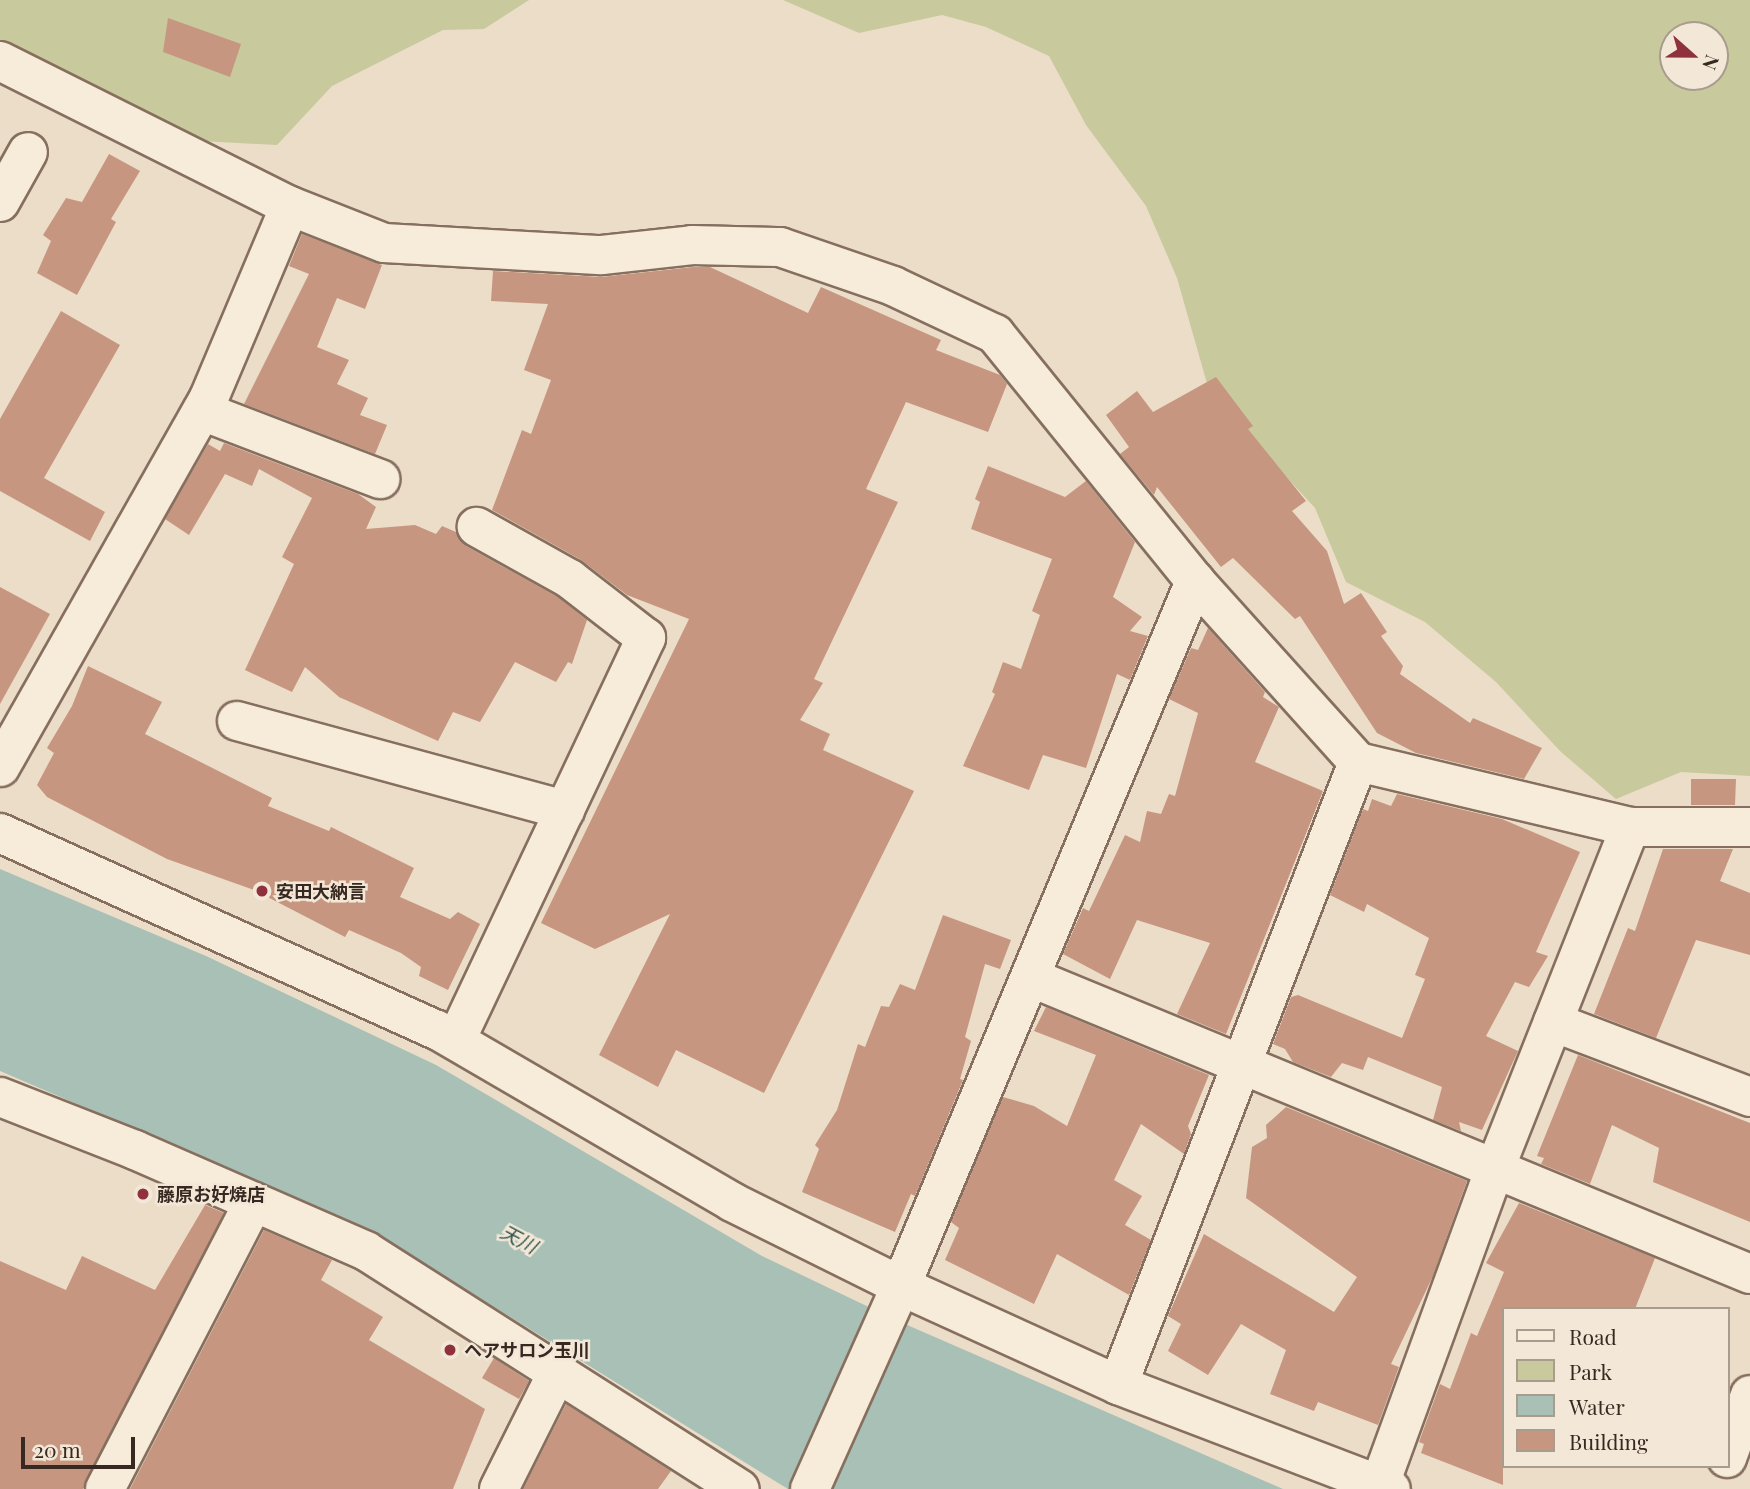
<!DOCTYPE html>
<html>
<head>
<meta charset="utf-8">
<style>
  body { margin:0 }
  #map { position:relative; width:1750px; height:1489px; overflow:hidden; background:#ebddc8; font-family:"Playfair Display","Noto Sans JP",serif }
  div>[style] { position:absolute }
  .green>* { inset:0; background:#c8c99c }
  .water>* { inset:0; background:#a8c0b6 }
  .building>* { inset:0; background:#c79680 }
  .roads { filter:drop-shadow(2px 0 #866f5e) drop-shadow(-2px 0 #866f5e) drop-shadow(0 2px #866f5e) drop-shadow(0 -2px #866f5e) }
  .minor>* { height:38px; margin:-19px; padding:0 19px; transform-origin:19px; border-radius:19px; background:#f7ebda }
  .dots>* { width:19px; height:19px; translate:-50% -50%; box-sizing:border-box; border:4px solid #f3e8d7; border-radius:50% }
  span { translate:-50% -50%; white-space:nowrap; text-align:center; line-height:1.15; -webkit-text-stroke:5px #f3e8d7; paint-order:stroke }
  .poi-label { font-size:18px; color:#372921; font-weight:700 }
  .left { translate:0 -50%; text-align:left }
  .water-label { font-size:19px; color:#315650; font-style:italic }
  .legend { position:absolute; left:1502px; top:1307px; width:228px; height:161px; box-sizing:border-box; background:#f3e8d7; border:2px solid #a89c8e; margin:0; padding:9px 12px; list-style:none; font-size:21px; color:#372921 }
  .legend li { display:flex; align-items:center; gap:14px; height:35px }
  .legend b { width:35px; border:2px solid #a89c8e }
  .north { position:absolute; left:1659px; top:21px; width:70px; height:70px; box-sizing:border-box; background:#f3e8d7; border:2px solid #a89c8e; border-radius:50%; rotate:111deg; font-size:19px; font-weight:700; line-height:28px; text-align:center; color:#372921 }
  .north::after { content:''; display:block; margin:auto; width:24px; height:32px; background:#90323d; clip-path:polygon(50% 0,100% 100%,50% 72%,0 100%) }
  .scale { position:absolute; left:21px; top:1437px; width:114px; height:32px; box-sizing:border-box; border:4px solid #372921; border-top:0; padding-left:9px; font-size:21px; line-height:24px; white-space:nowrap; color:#372921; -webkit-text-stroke:5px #f3e8d7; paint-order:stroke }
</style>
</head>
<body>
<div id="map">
  <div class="green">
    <i style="clip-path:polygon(0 0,529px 0,484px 29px,443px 30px,332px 86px,277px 145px,201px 141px,0 42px)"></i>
    <i style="clip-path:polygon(evenodd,783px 0,1750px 0,1750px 776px,1681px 772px,1616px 799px,1560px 751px,1496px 682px,1425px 622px,1346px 582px,1315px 508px,1210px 394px,1177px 278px,1146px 206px,1086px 125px,1049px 56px,986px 27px,942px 15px,859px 33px,783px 0,1673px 35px,1715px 35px,1715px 77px,1673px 77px,1673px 35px)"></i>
  </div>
  <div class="water">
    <i style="clip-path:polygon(0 869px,206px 956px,436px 1065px,762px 1256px,898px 1321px,1283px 1489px,788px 1489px,370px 1230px,0 1071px)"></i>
  </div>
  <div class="building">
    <i style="clip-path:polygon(168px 18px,241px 44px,230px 77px,163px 52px)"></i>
    <i style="clip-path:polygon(109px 154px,140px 171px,111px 219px,116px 222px,77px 295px,37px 273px,51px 241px,43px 235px,66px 198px,82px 202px)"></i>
    <i style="clip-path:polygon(302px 234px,382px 265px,365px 309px,337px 298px,317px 347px,349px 360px,337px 384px,368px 398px,360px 415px,387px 425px,375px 454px,244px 404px,309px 274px,289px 266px)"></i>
    <i style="clip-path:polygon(693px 267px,710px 267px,808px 313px,821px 287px,941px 340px,936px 350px,1000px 375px,1007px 384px,988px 432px,906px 402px,866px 489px,898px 502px,814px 679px,823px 683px,800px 720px,830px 734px,823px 750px,914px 791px,764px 1093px,676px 1050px,658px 1087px,599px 1055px,670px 914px,595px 949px,541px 923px,689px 619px,627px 595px,581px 560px,492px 510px,522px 430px,531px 434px,551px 380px,524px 370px,548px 304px,491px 301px,493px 271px,601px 277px)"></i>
    <i style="clip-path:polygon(61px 311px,120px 345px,44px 478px,105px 512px,90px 541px,0 491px,0 419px)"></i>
    <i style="clip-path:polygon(1216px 377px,1253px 426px,1248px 429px,1306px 501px,1292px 511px,1327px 551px,1344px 604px,1361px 593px,1387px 632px,1381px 636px,1403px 666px,1400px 674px,1470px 723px,1473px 718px,1542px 748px,1524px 779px,1416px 753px,1377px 733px,1300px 616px,1295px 619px,1233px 558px,1221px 567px,1157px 487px,1154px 495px,1120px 454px,1129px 447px,1106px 415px,1137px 391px,1153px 412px)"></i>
    <i style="clip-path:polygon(224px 443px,358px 494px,376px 507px,366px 529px,415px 525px,436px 534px,442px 526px,456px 532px,466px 546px,558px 597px,587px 620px,572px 664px,568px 662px,556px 682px,515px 662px,480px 722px,453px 712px,438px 741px,339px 697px,305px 667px,292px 692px,245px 670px,294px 564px,282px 557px,312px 498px,259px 469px,252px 486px,225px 474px,189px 535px,165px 519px,208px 444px,220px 451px)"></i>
    <i style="clip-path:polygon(988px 466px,1065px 497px,1086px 481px,1135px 542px,1113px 597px,1142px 617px,1130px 631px,1148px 636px,1130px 680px,1117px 674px,1086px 768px,1043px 755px,1029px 790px,963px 766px,995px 694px,992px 692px,1003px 662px,1021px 669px,1040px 615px,1032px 611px,1052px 559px,971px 529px,980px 502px,975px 499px)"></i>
    <i style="clip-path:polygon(0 587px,50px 614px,0 704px)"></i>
    <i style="clip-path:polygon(1208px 628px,1265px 692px,1263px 697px,1279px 707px,1255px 762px,1323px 791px,1226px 1034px,1177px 1014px,1210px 943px,1137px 920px,1110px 979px,1063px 954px,1083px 908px,1089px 911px,1125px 835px,1140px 842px,1147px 811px,1161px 814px,1169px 794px,1175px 796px,1198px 713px,1169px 699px,1191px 648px,1198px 650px)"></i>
    <i style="clip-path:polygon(88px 666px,162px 702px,145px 734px,272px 798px,268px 806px,329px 831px,331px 827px,414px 868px,400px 897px,450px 919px,458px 912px,480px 924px,448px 990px,419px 976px,421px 967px,401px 953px,349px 930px,345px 937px,254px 890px,167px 859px,47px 797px,37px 785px,54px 753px,47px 748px,72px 706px)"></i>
    <i style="clip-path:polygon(1691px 779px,1736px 779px,1735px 805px,1691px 805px)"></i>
    <i style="clip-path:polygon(1397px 794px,1502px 819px,1580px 852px,1536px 952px,1548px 956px,1529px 987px,1515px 982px,1486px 1036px,1518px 1051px,1482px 1130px,1459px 1122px,1461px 1131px,1433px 1120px,1442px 1087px,1368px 1057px,1363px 1070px,1342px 1063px,1331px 1077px,1293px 1062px,1285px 1049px,1273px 1044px,1291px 997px,1298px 995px,1402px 1038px,1425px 979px,1415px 975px,1429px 938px,1367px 904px,1364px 912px,1330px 895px,1363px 809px,1368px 811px,1372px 799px,1391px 806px)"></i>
    <i style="clip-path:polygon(1663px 849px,1733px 849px,1720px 881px,1750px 893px,1750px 955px,1696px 940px,1656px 1038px,1594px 1014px,1628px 928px,1635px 931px)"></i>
    <i style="clip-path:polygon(943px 915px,1011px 940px,1000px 969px,985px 964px,965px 1037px,971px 1041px,960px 1079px,963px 1080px,915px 1196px,911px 1194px,895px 1232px,802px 1192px,819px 1149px,815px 1145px,837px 1110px,858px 1044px,865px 1047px,881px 1006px,889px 1007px,900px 984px,915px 990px)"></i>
    <i style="clip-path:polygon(1046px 1007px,1209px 1075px,1188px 1126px,1191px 1134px,1184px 1154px,1141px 1124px,1114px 1180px,1142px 1196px,1125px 1225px,1151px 1240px,1129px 1295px,1057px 1254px,1034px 1304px,945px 1260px,959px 1228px,951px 1222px,1003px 1097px,1034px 1106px,1067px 1126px,1096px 1055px,1034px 1031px)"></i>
    <i style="clip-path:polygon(1578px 1055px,1750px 1123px,1750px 1222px,1653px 1182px,1659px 1148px,1612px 1125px,1590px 1184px,1541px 1164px,1544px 1158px,1537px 1156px)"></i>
    <i style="clip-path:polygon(1286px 1107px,1467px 1181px,1433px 1276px,1391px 1364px,1399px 1367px,1378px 1425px,1318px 1402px,1314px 1411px,1270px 1394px,1286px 1350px,1241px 1324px,1208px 1375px,1168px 1351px,1181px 1324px,1168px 1316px,1204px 1234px,1334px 1312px,1357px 1277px,1246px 1198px,1252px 1147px,1267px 1138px,1266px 1125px)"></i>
    <i style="clip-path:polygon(1519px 1203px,1655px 1258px,1635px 1309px,1503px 1309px,1503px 1485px,1421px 1453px,1424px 1444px,1419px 1442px,1440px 1384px,1450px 1389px,1471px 1333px,1477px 1336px,1504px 1272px,1486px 1263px)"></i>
    <i style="clip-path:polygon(205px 1205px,224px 1213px,83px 1489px,0 1489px,0 1261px,66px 1290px,82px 1256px,155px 1290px)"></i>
    <i style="clip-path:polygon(264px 1230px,332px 1260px,321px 1280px,383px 1317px,369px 1340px,485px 1409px,453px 1489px,130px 1489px)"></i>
    <i style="clip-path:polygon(494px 1358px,529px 1381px,519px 1399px,482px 1378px)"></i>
    <i style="clip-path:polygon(566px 1404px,671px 1471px,658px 1489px,523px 1489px)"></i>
  </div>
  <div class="roads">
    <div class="minor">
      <i style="left:0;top:61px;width:324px;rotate:26.6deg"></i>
      <i style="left:290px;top:206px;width:208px;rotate:112.9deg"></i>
      <i style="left:209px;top:398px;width:424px;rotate:119.5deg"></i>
      <i style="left:0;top:202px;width:57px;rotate:-60.8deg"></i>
      <i style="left:290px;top:206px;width:101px;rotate:21.5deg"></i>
      <i style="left:384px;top:243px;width:218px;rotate:3.2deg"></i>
      <i style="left:602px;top:255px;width:91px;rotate:-6.3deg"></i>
      <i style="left:692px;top:245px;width:88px;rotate:1.3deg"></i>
      <i style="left:780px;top:247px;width:120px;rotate:19deg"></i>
      <i style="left:893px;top:286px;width:113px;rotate:25.2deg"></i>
      <i style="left:995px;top:334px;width:318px;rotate:51deg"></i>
      <i style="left:1195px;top:581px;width:244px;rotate:48deg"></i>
      <i style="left:1358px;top:762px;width:280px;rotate:13.4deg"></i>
      <i style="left:1630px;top:827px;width:120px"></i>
      <i style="left:202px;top:411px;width:191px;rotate:20.9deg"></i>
      <i style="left:237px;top:721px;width:340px;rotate:15.2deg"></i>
      <i style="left:0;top:833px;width:479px;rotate:24.3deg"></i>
      <i style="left:437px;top:1030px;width:341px;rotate:30.2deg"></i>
      <i style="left:732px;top:1202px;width:189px;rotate:26.4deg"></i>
      <i style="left:901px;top:1286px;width:239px;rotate:24.5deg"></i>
      <i style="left:1118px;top:1385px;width:292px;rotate:20.9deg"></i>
      <i style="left:1032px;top:978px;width:777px;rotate:22.4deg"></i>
      <i style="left:1553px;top:1022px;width:211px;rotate:20.8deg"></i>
      <i style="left:456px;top:1040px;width:445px;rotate:-64.7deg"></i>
      <i style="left:646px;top:638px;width:96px;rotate:-142.2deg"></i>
      <i style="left:570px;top:579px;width:107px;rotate:-150.8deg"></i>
      <i style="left:0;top:1097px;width:145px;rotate:21.4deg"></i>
      <i style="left:135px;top:1150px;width:252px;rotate:23.6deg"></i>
      <i style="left:366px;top:1251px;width:443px;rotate:32.5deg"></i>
      <i style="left:1118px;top:1385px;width:668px;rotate:-68.93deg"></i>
      <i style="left:1727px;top:1458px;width:67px;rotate:-69.9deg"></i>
      <i style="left:1380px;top:1484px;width:333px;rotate:-70deg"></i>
      <i style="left:1494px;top:1171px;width:370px;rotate:-68.4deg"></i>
      <i style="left:105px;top:1489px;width:323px;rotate:-62.6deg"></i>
      <i style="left:499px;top:1489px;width:130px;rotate:-63.4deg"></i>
      <i style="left:810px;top:1489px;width:222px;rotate:-65.9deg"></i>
      <i style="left:901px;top:1286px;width:764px;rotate:-67.36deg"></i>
    </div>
  </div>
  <div class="dots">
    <i style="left:262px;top:891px;background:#90323d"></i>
    <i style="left:143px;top:1194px;background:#90323d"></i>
    <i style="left:450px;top:1350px;background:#90323d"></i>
  </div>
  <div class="poi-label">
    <span class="left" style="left:276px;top:891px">安田大納言</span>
    <span class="left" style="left:157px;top:1194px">藤原お好焼店</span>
    <span class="left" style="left:464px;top:1350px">ヘアサロン玉川</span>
  </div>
  <div class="water-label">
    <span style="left:519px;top:1239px;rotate:28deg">天川</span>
  </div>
  <ul class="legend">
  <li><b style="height:9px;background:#f7ebda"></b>Road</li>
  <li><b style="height:19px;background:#c8c99c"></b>Park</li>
  <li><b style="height:19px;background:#a8c0b6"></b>Water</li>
  <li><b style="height:19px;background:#c79680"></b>Building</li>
  </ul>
  <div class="north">N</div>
  <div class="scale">20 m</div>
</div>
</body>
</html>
